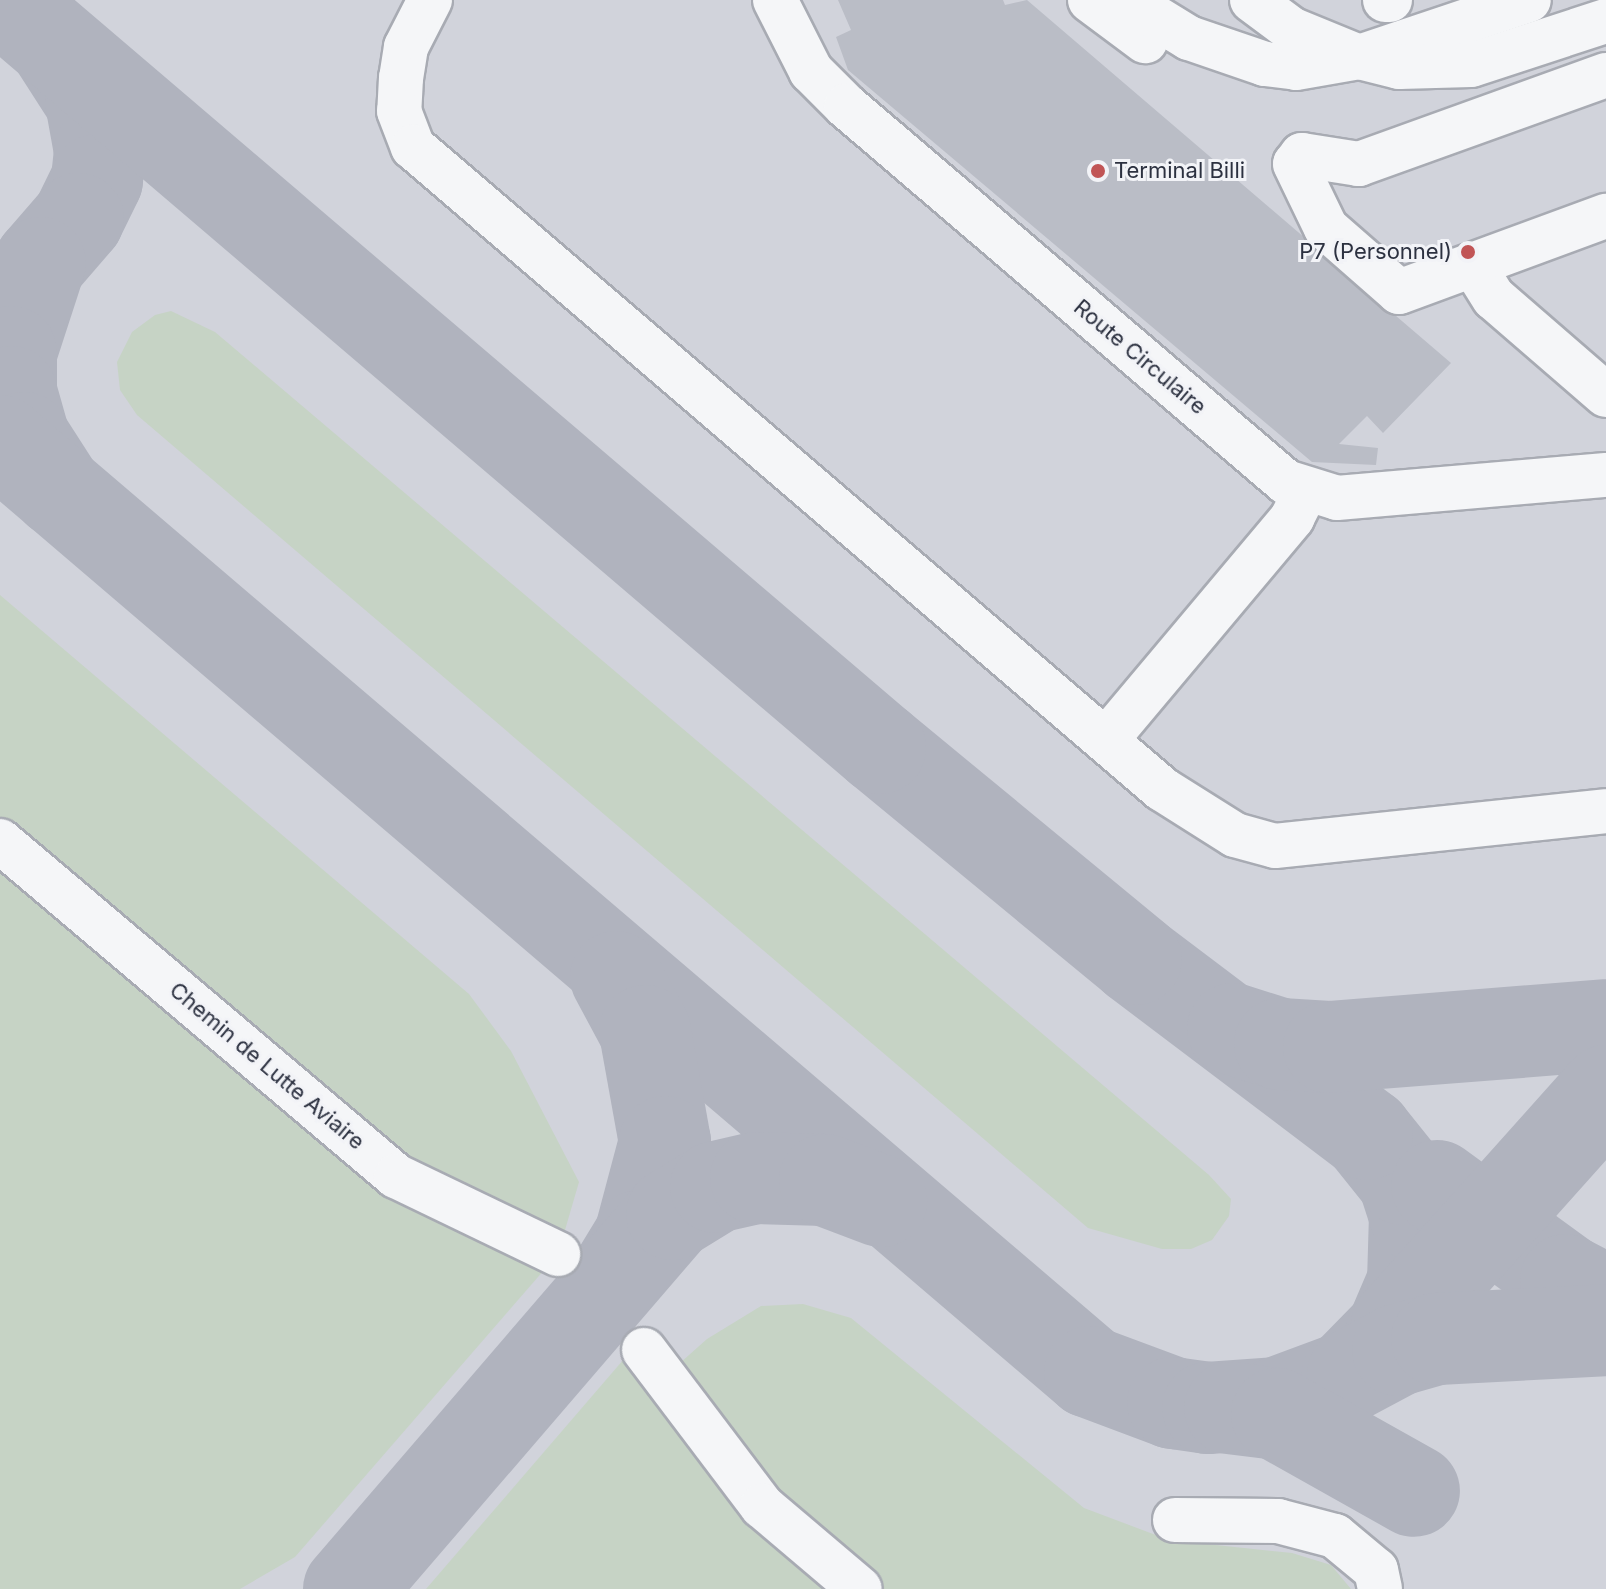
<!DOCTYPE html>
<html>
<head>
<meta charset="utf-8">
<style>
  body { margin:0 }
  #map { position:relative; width:1606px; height:1589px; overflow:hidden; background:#e3e4e9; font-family:Inter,sans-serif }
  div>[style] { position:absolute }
  .built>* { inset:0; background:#d1d3db }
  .green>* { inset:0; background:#c6d3c5 }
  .taxiway>* { height:92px; margin:-46px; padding:0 46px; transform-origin:46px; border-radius:46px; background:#b0b3be }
  .building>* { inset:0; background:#babdc6 }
  .roads { filter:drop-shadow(2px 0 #a8abb3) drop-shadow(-2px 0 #a8abb3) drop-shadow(0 2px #a8abb3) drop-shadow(0 -2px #a8abb3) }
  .minor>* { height:44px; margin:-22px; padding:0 22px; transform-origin:22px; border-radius:22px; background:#f5f6f8 }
  .dots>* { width:22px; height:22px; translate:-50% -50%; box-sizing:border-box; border:4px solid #f2f3f7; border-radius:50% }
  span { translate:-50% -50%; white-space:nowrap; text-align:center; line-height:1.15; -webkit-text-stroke:6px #f2f3f7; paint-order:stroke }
  .poi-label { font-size:22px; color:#2c3140 }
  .left { translate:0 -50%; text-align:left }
  .right { translate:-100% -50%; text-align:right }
  .street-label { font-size:22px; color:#2c3140 }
</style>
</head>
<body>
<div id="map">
  <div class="built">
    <i style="clip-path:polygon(0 0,1606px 0,1606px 1589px,0 1589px)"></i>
  </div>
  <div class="green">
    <i style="clip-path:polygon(171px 311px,215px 332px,1209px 1175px,1231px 1199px,1229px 1216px,1212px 1240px,1191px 1249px,1162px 1249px,1088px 1228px,137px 415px,120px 390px,117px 362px,132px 332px,155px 315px)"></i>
    <i style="clip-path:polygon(0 595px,469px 994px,511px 1051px,579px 1182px,558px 1254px,295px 1557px,240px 1589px,0 1589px)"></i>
    <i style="clip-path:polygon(803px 1304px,851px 1318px,1084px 1508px,1169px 1540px,1292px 1553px,1331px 1565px,1351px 1589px,878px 1589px,778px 1506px,671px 1371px,707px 1339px,761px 1306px)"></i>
    <i style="clip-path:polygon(630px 1352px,852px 1589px,426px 1589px)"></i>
  </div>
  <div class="taxiway">
    <i style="left:57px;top:48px;width:63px;rotate:57.3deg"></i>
    <i style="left:91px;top:101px;width:51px;rotate:79.8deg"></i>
    <i style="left:100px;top:151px;width:29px;rotate:96deg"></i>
    <i style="left:97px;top:180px;width:43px;rotate:116deg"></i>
    <i style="left:78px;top:219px;width:58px;rotate:130.8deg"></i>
    <i style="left:40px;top:263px;width:94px;rotate:108deg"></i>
    <i style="left:11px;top:352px;width:40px;rotate:90deg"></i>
    <i style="left:11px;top:392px;width:48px;rotate:74.2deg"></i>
    <i style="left:24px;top:438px;width:63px;rotate:57.3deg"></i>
    <i style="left:0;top:441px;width:1433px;rotate:40.5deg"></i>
    <i style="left:1090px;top:1372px;width:89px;rotate:20.5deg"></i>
    <i style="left:1173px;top:1403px;width:35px;rotate:8deg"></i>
    <i style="left:1208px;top:1408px;width:69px;rotate:-4.1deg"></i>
    <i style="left:1277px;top:1403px;width:75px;rotate:-20.4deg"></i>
    <i style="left:1347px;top:1377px;width:64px;rotate:-45.6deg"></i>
    <i style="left:1392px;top:1331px;width:53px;rotate:-66.8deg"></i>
    <i style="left:1413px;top:1282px;width:67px;rotate:-88.3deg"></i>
    <i style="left:1415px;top:1215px;width:38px;rotate:-108deg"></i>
    <i style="left:1403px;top:1179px;width:58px;rotate:-128.7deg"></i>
    <i style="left:1367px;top:1134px;width:290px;rotate:-142.9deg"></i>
    <i style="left:1136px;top:959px;width:332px;rotate:-140.5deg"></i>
    <i style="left:880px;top:748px;width:1152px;rotate:-139.51deg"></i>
    <i style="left:616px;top:977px;width:61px;rotate:61.8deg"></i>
    <i style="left:645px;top:1031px;width:113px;rotate:79.8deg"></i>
    <i style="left:665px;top:1142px;width:97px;rotate:104.9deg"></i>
    <i style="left:640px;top:1236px;width:42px;rotate:121.4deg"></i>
    <i style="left:1233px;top:1029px;width:49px;rotate:17.7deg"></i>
    <i style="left:1280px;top:1044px;width:49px;rotate:3.5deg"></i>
    <i style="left:1329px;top:1047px;width:278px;rotate:-4.5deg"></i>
    <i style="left:1437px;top:1186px;width:160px;rotate:36.1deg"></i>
    <i style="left:1566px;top:1280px;width:45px;rotate:27.7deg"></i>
    <i style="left:1397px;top:1325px;width:314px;rotate:-48.2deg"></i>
    <i style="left:1353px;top:1374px;width:51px;rotate:-28.1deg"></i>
    <i style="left:1398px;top:1350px;width:41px;rotate:-15.8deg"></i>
    <i style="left:1437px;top:1339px;width:169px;rotate:-3deg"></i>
    <i style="left:1230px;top:1408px;width:47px;rotate:7.3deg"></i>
    <i style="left:1277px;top:1414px;width:157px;rotate:29.3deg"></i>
    <i style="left:349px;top:1589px;width:495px;rotate:-49.3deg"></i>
    <i style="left:672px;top:1214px;width:52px;rotate:-31.5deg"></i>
    <i style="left:716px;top:1187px;width:41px;rotate:-12.7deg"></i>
    <i style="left:756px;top:1178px;width:69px;rotate:1.7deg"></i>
    <i style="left:825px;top:1180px;width:60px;rotate:20.6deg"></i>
  </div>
  <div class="building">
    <i style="clip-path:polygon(838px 0,1003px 0,1005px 5px,1027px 0,1451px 363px,1383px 433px,1367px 416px,1339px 444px,1378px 448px,1376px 465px,1312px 462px,848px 70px,836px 37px,851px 30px)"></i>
  </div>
  <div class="roads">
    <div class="minor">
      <i style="left:430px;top:0;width:53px;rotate:117.1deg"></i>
      <i style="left:406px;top:47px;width:31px;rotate:99deg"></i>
      <i style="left:401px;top:78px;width:33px;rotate:93deg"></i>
      <i style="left:399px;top:111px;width:39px;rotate:69deg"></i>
      <i style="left:413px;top:147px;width:986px;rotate:40.6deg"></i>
      <i style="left:1162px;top:789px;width:86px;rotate:32.2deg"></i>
      <i style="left:1235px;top:835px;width:41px;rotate:15.4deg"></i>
      <i style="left:1275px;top:846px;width:333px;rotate:-6deg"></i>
      <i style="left:775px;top:0;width:80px;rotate:63.1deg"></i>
      <i style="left:811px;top:71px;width:49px;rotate:45deg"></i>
      <i style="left:846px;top:106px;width:579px;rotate:40.52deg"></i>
      <i style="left:1286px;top:482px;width:53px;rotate:17.4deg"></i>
      <i style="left:1337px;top:498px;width:270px;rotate:-4.9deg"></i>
      <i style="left:1090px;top:0;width:69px;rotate:36.7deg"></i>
      <i style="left:1127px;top:0;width:73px;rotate:31.5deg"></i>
      <i style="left:1189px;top:38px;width:80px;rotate:18.9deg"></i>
      <i style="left:1265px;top:64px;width:31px;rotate:7deg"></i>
      <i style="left:1296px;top:68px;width:64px;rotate:-9.9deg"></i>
      <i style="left:1359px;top:57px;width:179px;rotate:-18.5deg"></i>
      <i style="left:1252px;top:0;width:49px;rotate:36.6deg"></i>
      <i style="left:1291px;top:29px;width:74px;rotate:22.4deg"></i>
      <i style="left:1359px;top:57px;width:41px;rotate:14deg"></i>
      <i style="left:1399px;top:67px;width:72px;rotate:-1.6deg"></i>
      <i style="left:1471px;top:65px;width:142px;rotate:-18.1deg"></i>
      <i style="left:1385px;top:0;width:5px"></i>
      <i style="left:1606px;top:75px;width:263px;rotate:160.2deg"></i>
      <i style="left:1359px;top:164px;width:58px;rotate:-171deg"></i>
      <i style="left:1302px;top:155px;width:11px;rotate:128deg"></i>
      <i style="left:1295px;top:164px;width:71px;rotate:64.2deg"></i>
      <i style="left:1326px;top:228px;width:97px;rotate:41.2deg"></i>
      <i style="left:1399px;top:292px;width:221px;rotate:-20.2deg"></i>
      <i style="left:1473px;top:265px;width:39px;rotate:58deg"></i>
      <i style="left:1494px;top:298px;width:148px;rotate:40.9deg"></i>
      <i style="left:1106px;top:740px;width:290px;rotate:-50deg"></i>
      <i style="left:1292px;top:518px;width:31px;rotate:-63deg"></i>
      <i style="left:0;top:841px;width:519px;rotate:40.23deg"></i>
      <i style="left:396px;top:1176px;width:180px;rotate:25.7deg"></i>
      <i style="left:644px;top:1350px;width:196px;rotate:52.9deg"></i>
      <i style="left:762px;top:1506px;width:128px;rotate:40.3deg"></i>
      <i style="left:1175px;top:1520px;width:103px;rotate:0.6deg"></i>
      <i style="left:1278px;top:1521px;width:59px;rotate:14.7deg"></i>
      <i style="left:1335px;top:1536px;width:53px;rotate:39.7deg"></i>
      <i style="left:1376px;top:1570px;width:19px;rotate:78deg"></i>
    </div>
  </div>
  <div class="dots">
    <i style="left:1098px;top:171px;background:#c15556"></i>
    <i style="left:1468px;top:252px;background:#c15556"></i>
  </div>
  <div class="poi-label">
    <span class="left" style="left:1114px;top:171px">Terminal Billi</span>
    <span class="right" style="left:1452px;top:252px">P7 (Personnel)</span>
  </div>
  <div class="street-label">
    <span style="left:1140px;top:357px;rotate:40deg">Route Circulaire</span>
    <span style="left:267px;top:1066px;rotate:40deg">Chemin de Lutte Aviaire</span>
  </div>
</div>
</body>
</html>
